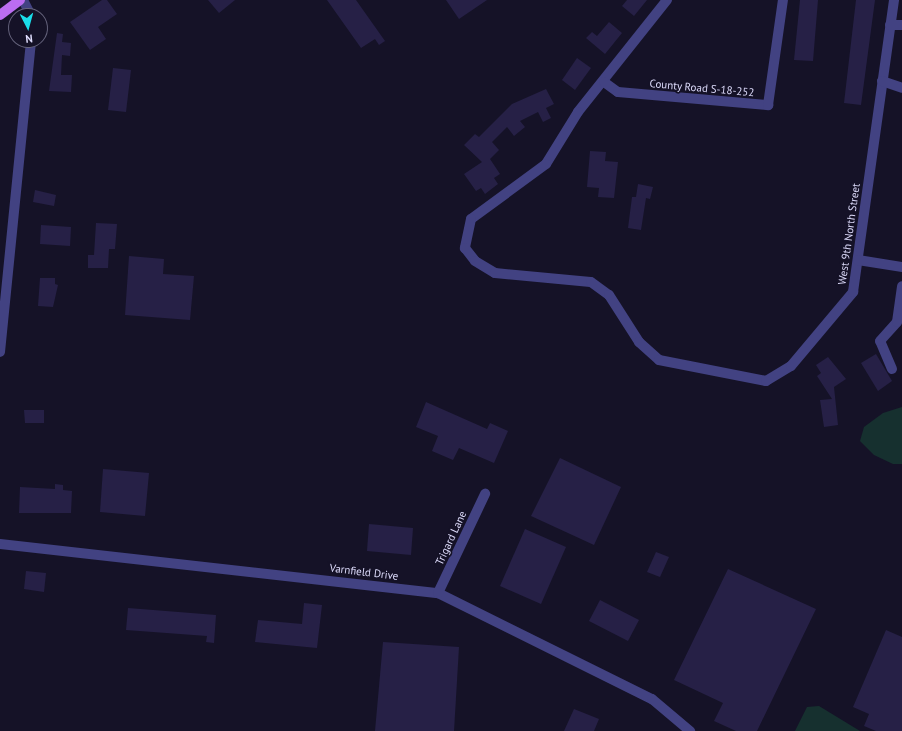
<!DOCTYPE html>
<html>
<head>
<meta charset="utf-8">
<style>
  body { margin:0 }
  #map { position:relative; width:902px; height:731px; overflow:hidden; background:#151227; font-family:"PT Sans",sans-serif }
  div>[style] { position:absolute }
  .green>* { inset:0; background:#16302f }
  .building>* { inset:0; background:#262046 }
  .minor>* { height:10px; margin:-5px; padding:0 5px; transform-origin:5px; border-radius:5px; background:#424282 }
  .primary>* { height:10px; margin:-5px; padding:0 5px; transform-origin:5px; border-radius:5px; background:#bb6df1 }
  span { translate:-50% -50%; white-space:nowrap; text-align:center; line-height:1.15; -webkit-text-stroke:3.5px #151227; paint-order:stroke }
  .street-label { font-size:11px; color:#dedcfc }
  .north { position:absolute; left:8px; top:8px; width:40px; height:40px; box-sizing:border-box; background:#151227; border:1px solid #65637c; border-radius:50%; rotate:174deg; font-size:11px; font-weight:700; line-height:16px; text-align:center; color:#dedcfc }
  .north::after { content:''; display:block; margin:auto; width:14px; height:18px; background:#1addea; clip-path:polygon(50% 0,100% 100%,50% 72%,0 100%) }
</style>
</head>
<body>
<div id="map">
  <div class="green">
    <i style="clip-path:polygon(902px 407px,902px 464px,893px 464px,874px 455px,860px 441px,864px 427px,883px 413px)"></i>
    <i style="clip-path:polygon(819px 706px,860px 731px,795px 731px,807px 707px)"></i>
  </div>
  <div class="building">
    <i style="clip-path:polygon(102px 0,107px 0,117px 14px,98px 27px,106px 39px,90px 50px,70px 22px)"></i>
    <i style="clip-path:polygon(208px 0,235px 0,219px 13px)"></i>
    <i style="clip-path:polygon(327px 0,356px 0,385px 41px,379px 45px,375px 39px,361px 48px)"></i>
    <i style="clip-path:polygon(446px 0,487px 0,459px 19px)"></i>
    <i style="clip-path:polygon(627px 0,647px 0,634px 16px,622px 6px)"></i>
    <i style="clip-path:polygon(800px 0,818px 0,813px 61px,794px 60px)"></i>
    <i style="clip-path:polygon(856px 0,875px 0,861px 105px,844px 103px)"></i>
    <i style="clip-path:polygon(609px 22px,622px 33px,605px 54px,586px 38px,592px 32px,597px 36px)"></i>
    <i style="clip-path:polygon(57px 33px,63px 34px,62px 42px,71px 43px,70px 56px,62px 55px,61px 75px,72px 75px,71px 92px,49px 91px)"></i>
    <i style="clip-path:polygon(577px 58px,591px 68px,575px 90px,562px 80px)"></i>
    <i style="clip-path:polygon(113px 68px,131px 70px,126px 112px,108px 110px)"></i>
    <i style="clip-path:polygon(546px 89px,554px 104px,546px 108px,551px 118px,543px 122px,538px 112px,520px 121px,525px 127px,514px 136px,507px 127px,492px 142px,499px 150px,490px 159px,500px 174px,494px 178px,498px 184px,485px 194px,481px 188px,476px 191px,464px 174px,482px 162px,464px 145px,475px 134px,479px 137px,512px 104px)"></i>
    <i style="clip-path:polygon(590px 151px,606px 152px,605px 161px,618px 162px,614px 198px,598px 197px,599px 188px,587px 187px)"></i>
    <i style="clip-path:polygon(638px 184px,653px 187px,650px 199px,646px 198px,641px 230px,628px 228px,632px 197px,636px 197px)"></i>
    <i style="clip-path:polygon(35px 190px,56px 195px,54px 206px,33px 202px)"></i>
    <i style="clip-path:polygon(96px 223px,117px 224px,115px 249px,109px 249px,108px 268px,88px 268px,88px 255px,94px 255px)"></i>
    <i style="clip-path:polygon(41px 225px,71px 227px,70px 246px,40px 244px)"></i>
    <i style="clip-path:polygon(129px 256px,164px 259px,163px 274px,194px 276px,190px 320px,125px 315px)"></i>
    <i style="clip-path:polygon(40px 278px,55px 278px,55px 284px,58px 285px,53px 307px,38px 306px)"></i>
    <i style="clip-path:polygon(876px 354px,892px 381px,878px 391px,861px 363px)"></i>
    <i style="clip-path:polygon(828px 357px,846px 379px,834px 387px,838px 425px,824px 427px,820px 400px,832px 399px,817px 376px,821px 373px,816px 365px)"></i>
    <i style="clip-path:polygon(426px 402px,487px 429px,490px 423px,508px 431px,494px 463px,459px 448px,453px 460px,432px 451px,438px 436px,416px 427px)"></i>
    <i style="clip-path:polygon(24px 410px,44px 410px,44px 423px,25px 423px)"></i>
    <i style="clip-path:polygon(560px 458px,621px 487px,594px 545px,531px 516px)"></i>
    <i style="clip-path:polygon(103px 469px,149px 473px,145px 516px,100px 512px)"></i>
    <i style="clip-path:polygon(55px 484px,63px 485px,63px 490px,72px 491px,71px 513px,19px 513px,20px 487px,55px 489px)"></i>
    <i style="clip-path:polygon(369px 524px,413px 528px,411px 555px,367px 551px)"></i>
    <i style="clip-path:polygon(525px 529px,566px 547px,541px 604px,500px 586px)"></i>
    <i style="clip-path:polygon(656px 552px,669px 557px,660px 577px,647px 572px)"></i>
    <i style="clip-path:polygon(728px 569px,816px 609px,757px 731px,736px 731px,714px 721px,723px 703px,674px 680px)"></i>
    <i style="clip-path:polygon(26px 571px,46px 573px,44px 592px,24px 589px)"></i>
    <i style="clip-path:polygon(600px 600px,639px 620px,628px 641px,589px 621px)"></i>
    <i style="clip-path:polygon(304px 603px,322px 605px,317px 648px,255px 642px,258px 620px,302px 624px)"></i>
    <i style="clip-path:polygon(128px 608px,216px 615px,214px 643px,206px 642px,207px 636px,126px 630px)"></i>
    <i style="clip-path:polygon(886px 630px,902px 637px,902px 731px,876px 731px,864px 726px,869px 714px,853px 707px)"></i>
    <i style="clip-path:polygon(383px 642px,459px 647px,454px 731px,375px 731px)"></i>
    <i style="clip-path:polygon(574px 709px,599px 719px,594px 731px,564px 731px)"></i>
  </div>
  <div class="minor">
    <i style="left:23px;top:0;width:18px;rotate:63deg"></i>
    <i style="left:667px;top:0;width:143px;rotate:128.5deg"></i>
    <i style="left:578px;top:112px;width:61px;rotate:121.6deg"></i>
    <i style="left:546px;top:164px;width:93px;rotate:143.7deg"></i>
    <i style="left:471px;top:219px;width:30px;rotate:102deg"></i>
    <i style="left:465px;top:248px;width:16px;rotate:52deg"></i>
    <i style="left:475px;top:261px;width:23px;rotate:31deg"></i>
    <i style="left:495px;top:273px;width:96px;rotate:5.4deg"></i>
    <i style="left:591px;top:282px;width:22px;rotate:36deg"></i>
    <i style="left:609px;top:295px;width:56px;rotate:57.4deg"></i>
    <i style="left:639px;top:342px;width:27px;rotate:42deg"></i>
    <i style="left:659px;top:360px;width:109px;rotate:11.1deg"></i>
    <i style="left:766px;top:381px;width:29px;rotate:-31deg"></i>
    <i style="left:791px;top:366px;width:97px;rotate:-50deg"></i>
    <i style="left:853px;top:292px;width:295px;rotate:-82deg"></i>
    <i style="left:890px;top:25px;width:12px"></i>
    <i style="left:882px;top:81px;width:21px;rotate:19deg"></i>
    <i style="left:604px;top:82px;width:17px;rotate:36deg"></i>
    <i style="left:618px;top:92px;width:151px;rotate:5deg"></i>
    <i style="left:768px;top:105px;width:106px;rotate:-81.9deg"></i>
    <i style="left:858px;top:260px;width:45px;rotate:9deg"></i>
    <i style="left:0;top:352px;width:314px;rotate:-84.3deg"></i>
    <i style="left:892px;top:369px;width:30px;rotate:-113deg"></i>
    <i style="left:880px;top:341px;width:25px;rotate:-48deg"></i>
    <i style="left:897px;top:322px;width:36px;rotate:-82deg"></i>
    <i style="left:0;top:544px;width:441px;rotate:6.4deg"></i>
    <i style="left:438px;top:593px;width:239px;rotate:26.4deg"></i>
    <i style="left:652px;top:699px;width:50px;rotate:40.1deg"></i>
    <i style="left:438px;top:593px;width:110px;rotate:-64.6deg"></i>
  </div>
  <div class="primary">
    <i style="left:0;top:15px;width:25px;rotate:-37deg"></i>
  </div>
  <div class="street-label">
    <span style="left:702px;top:88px;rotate:5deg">County Road S-18-252</span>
    <span style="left:849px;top:234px;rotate:-82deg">West 9th North Street</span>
    <span style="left:451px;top:538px;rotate:-65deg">Trigard Lane</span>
    <span style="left:364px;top:572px;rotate:7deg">Varnfield Drive</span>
  </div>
  <div class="north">N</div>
</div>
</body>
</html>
